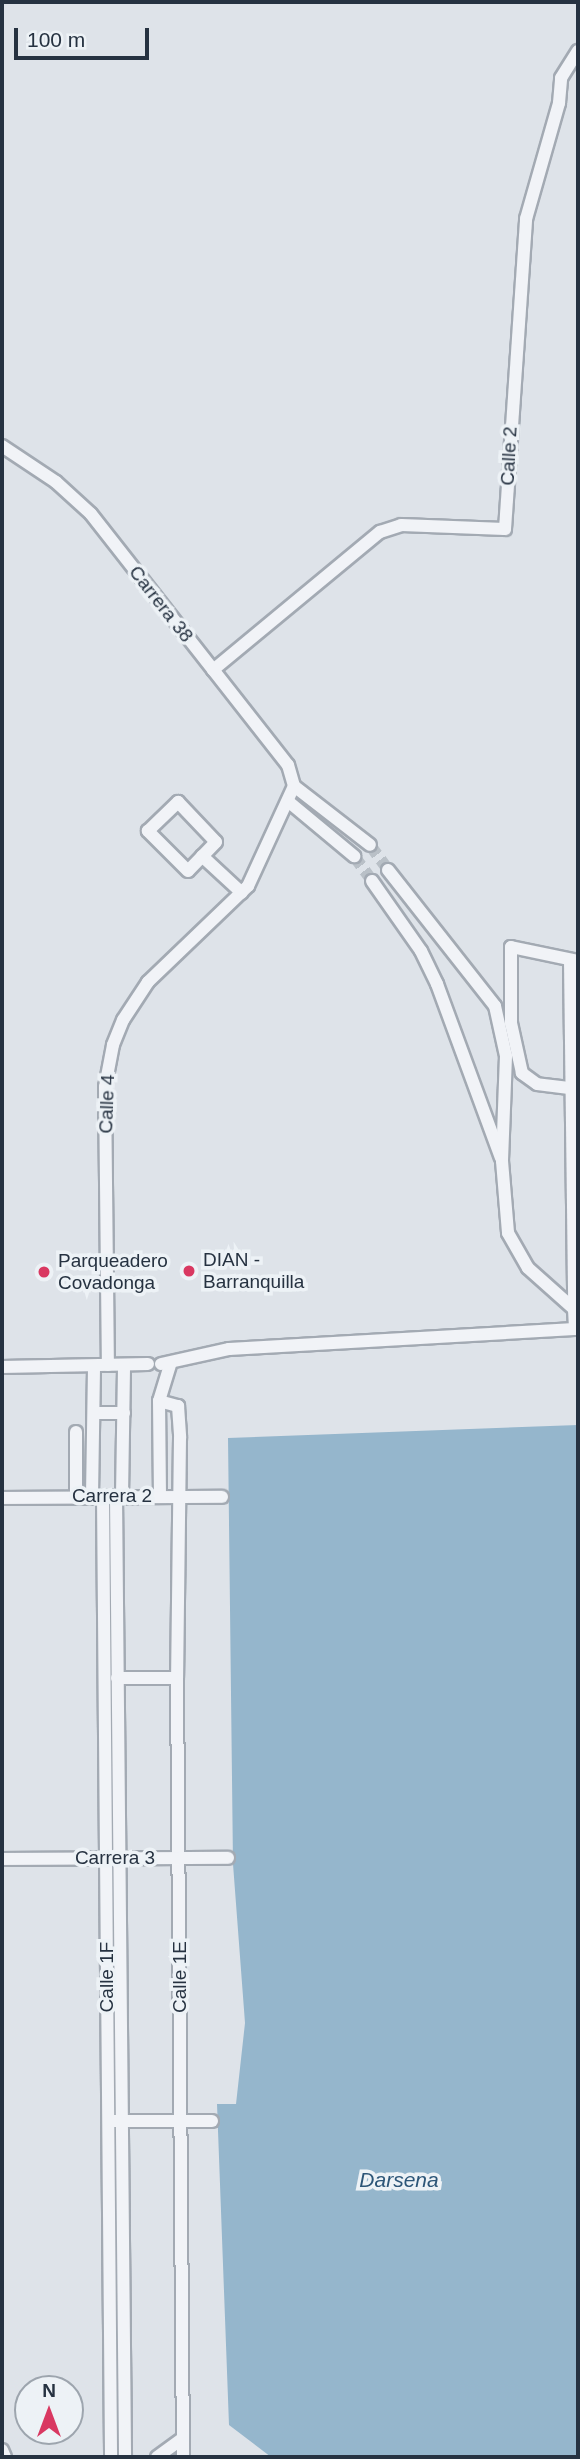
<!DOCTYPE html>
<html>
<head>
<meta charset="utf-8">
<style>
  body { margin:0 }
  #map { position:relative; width:580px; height:2459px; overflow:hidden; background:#dee3e9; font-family:Helvetica,sans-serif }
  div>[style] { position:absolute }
  .water>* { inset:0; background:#95b6cc }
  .minor-tunnel>* { height:12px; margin-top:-6px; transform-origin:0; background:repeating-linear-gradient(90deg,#b9c0c7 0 12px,transparent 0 18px) }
  .roads { filter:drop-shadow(2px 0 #a3aab3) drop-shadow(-2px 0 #a3aab3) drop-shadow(0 2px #a3aab3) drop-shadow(0 -2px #a3aab3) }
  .minor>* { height:12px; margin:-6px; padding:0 6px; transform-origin:6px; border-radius:6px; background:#f1f3f7 }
  .dots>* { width:19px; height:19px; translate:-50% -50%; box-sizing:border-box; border:4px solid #edf2f6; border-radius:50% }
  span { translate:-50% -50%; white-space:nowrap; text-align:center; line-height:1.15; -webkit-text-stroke:7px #edf2f6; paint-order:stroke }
  .street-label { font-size:19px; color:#263241 }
  .poi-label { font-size:19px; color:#263241 }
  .left { translate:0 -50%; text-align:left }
  .water-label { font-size:21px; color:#2d5678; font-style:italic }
  .frame { position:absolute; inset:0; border:4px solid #263241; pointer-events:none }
  .north { position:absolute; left:14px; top:2375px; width:70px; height:70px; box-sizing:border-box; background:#edf2f6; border:2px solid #9da5ae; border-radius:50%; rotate:0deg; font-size:19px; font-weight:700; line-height:28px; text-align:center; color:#263241 }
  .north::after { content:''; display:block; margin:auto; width:24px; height:32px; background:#d93861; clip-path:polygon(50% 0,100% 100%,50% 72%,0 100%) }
  .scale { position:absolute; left:14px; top:28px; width:135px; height:32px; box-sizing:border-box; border:4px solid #263241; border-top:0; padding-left:9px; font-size:21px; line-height:24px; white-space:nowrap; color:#263241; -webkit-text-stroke:5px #edf2f6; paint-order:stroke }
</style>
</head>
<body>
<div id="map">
  <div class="water">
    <i style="clip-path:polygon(578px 1425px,578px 2457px,271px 2457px,229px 2425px,217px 2104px,236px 2104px,245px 2023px,233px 1864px,228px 1438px)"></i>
  </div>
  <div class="minor-tunnel">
    <i style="left:370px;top:845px;width:31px;rotate:54deg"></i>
    <i style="left:354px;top:856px;width:31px;rotate:54deg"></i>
  </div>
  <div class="roads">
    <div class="minor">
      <i style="left:2px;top:446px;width:65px;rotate:33.7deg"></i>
      <i style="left:56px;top:482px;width:47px;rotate:42.4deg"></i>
      <i style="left:91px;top:514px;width:319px;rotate:51.9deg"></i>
      <i style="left:288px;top:765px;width:22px;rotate:74deg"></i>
      <i style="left:294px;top:786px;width:110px;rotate:114.7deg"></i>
      <i style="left:248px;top:886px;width:139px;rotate:136.2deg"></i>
      <i style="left:148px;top:982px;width:45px;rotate:123.3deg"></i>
      <i style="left:123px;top:1020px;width:27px;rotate:112deg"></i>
      <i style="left:113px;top:1045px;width:43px;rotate:100.8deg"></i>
      <i style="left:105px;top:1087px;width:278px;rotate:89.4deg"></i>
      <i style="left:213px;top:670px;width:217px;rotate:-39.6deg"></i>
      <i style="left:380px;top:532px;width:22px;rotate:-18deg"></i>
      <i style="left:401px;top:525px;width:104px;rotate:2.2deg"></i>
      <i style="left:505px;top:529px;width:311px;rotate:-86.1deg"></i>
      <i style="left:526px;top:219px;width:121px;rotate:-74.1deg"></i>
      <i style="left:559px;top:103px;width:25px;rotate:-85deg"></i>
      <i style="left:561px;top:78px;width:32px;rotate:-58deg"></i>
      <i style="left:294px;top:786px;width:96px;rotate:37.8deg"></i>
      <i style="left:178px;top:802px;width:55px;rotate:46.5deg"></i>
      <i style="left:216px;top:842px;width:40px;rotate:134deg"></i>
      <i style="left:188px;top:871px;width:57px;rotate:-135deg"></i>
      <i style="left:148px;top:831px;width:42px;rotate:-44deg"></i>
      <i style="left:289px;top:802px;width:85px;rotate:39.7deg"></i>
      <i style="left:202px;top:856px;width:54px;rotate:42.8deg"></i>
      <i style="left:388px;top:870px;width:173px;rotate:51.8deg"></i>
      <i style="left:495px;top:1006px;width:51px;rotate:77.6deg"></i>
      <i style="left:506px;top:1056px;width:105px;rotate:92.2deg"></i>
      <i style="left:502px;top:1161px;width:72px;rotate:85.2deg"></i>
      <i style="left:508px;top:1233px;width:40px;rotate:60.3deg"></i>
      <i style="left:528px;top:1268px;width:62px;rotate:41.7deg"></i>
      <i style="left:574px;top:1309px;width:20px;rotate:87deg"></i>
      <i style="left:372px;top:881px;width:85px;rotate:55deg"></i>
      <i style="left:421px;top:951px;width:37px;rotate:64deg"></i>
      <i style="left:437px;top:984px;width:185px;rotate:69.8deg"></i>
      <i style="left:570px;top:960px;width:349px;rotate:89.3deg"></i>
      <i style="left:569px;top:1088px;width:32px;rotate:-173deg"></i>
      <i style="left:537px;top:1084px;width:19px;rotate:-144deg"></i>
      <i style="left:522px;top:1073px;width:51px;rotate:-102.4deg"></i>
      <i style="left:511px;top:1023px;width:76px;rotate:-90deg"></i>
      <i style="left:511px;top:947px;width:68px;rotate:11.8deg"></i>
      <i style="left:161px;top:1364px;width:70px;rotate:-12.4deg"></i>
      <i style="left:229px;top:1349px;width:350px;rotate:-3.3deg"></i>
      <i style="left:2px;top:1367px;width:146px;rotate:-1.2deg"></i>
      <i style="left:159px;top:1401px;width:20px;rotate:15deg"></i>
      <i style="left:178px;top:1406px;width:32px;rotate:86deg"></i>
      <i style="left:180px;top:1438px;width:240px;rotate:90.7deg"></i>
      <i style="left:177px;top:1678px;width:779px;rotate:89.56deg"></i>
      <i style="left:94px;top:1413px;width:30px"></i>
      <i style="left:76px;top:1496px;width:64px;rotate:-90deg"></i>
      <i style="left:92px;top:1496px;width:130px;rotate:-89.1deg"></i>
      <i style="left:103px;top:1496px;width:961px;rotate:89.52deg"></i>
      <i style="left:116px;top:1496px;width:961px;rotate:89.46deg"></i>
      <i style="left:122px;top:1496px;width:131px;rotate:-89.1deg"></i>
      <i style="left:160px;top:1496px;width:95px;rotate:-90.6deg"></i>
      <i style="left:159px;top:1401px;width:39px;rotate:-73deg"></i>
      <i style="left:2px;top:1498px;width:220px;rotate:-0.3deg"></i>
      <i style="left:117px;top:1678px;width:60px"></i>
      <i style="left:2px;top:1859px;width:226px;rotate:-0.3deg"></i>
      <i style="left:112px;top:2121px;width:100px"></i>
      <i style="left:2px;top:2450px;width:8px;rotate:67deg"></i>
      <i style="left:157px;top:2457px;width:31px;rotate:-36deg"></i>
    </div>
  </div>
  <div class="dots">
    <i style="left:189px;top:1271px;background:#d93861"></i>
    <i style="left:44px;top:1272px;background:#d93861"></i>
  </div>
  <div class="street-label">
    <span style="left:509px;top:456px;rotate:-87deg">Calle 2</span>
    <span style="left:161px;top:604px;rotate:52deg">Carrera 38</span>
    <span style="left:107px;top:1104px;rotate:-88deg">Calle 4</span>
    <span style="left:112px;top:1496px">Carrera 2</span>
    <span style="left:115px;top:1858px">Carrera 3</span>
    <span style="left:107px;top:1977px;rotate:-90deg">Calle 1F</span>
    <span style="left:180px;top:1977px;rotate:-90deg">Calle 1E</span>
  </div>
  <div class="poi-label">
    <span class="left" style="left:203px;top:1271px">DIAN -<br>Barranquilla</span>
    <span class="left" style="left:58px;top:1272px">Parqueadero<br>Covadonga</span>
  </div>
  <div class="water-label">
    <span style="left:399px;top:2180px">Darsena</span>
  </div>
  <div class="frame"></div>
  <div class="north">N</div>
  <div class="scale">100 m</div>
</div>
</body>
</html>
